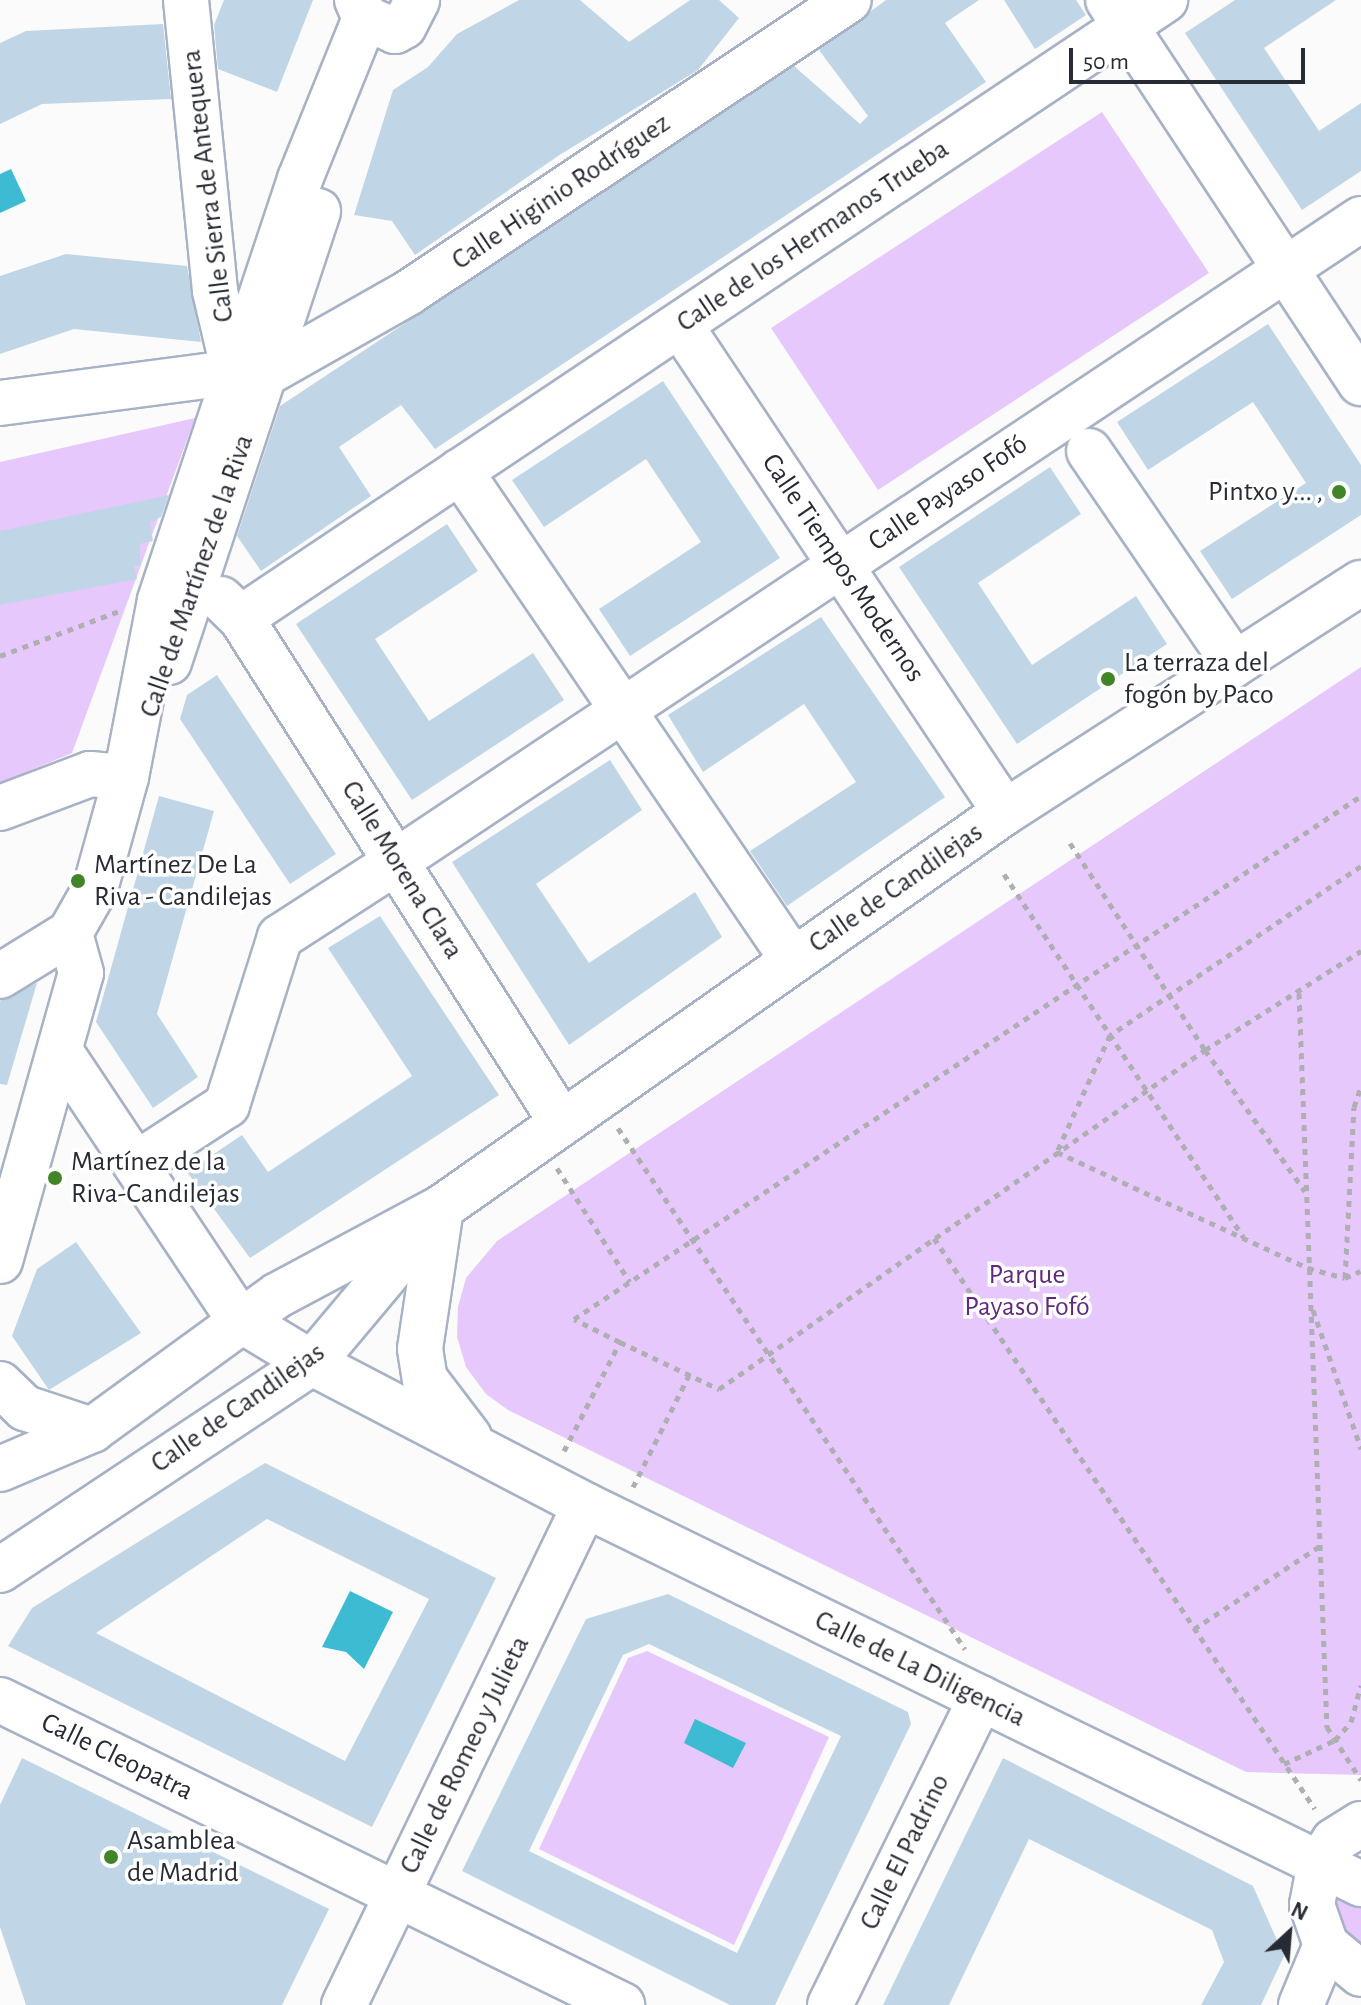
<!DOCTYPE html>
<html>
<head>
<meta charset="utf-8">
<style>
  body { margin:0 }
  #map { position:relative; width:1361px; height:2005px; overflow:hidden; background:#fbfbfb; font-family:"Alegreya Sans",sans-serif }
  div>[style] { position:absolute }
  .green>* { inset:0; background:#e7c8fc }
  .water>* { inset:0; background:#3cbbd2 }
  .building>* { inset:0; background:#c0d6e6 }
  .path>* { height:5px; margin-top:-2.5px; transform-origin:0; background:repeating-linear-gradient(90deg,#aeafb2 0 6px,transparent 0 12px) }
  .roads { filter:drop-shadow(2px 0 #a7b2c6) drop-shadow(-2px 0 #a7b2c6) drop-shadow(0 2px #a7b2c6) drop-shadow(0 -2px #a7b2c6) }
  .minor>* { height:44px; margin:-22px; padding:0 22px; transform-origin:22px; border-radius:22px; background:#fff }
  .dots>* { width:22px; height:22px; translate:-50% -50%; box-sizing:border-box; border:4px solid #fff; border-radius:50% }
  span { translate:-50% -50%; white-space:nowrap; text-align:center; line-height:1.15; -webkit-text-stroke:7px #fff; paint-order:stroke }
  .street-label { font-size:28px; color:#272b33 }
  .poi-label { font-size:28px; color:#272b33 }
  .right { translate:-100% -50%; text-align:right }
  .left { translate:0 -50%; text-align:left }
  .park-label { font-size:28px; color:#60297e }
  .north { position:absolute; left:1249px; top:1893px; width:80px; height:80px; -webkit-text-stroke:6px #fff; paint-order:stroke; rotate:26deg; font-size:22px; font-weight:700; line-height:32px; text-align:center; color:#272b33 }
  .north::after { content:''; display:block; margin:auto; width:28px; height:36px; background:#272b33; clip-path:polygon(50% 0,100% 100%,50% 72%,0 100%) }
  .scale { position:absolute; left:1069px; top:48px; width:236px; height:36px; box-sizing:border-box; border:4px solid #272b33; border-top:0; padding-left:10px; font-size:24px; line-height:28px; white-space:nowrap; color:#272b33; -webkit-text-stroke:6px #fff; paint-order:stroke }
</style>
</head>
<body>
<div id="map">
  <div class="green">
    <i style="clip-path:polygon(1102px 112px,1209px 273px,878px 490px,771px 328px)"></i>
    <i style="clip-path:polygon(195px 418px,72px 753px,0 783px,0 462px)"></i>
    <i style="clip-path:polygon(1361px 667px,1361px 1775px,1246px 1772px,508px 1410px,486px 1394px,466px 1367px,457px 1337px,458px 1307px,466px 1278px,497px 1241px)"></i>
    <i style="clip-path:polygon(647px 1651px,829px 1737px,734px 1945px,539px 1849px,628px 1658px)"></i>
    <i style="clip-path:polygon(1329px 1883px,1361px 1899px,1361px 1961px,1342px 1947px)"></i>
  </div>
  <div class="water">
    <i style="clip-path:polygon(11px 169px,26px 201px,0 213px,0 174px)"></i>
    <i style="clip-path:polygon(350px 1591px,393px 1612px,364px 1669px,346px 1652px,322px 1647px)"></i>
    <i style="clip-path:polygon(695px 1719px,746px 1743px,733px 1768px,684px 1743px)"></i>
  </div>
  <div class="building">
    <i style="clip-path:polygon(224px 0,313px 0,277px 92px,218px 69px,214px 25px)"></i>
    <i style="clip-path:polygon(519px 0,580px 0,629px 42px,690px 0,719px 0,739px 18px,698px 70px,558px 156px,415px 255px,392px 221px,354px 215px,393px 90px,428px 67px,457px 34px)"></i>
    <i style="clip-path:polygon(886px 0,979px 0,945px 23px,986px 82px,435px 449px,401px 405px,339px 447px,371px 496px,261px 571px,237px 536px,280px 406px,794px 66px,860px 124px,868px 116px,819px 50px)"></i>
    <i style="clip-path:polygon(1004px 0,1076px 0,1086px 15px,1035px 49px)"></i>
    <i style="clip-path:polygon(1235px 0,1336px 0,1264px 48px,1319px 131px,1361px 103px,1361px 171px,1302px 210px,1185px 33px)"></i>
    <i style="clip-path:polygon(163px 24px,171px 99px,42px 104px,0 124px,0 43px,26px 31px)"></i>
    <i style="clip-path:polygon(66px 254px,187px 266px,201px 342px,74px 329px,0 354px,0 276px)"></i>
    <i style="clip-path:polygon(1268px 324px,1361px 465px,1361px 515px,1232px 599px,1200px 551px,1306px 483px,1253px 402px,1148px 470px,1117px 422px)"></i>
    <i style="clip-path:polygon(663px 381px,780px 558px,630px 656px,599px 609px,701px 542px,646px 459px,544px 527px,512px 480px)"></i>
    <i style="clip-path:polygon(1050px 467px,1081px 514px,978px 583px,1032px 665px,1136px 596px,1167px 644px,1017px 744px,899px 567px)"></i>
    <i style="clip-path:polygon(169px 495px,161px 517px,150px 522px,153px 541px,139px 544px,141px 565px,134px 566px,137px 579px,0 605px,0 531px)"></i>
    <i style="clip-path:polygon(447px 524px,478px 571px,375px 639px,429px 721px,533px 653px,564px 700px,412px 800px,296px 624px)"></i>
    <i style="clip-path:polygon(821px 617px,945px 797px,787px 906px,750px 851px,856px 782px,804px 704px,703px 772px,668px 715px)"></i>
    <i style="clip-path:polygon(217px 675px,336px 854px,290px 884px,180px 719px,187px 695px)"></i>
    <i style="clip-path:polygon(610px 760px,642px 810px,536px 884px,589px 963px,695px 892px,722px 937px,569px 1045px,452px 862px)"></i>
    <i style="clip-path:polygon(159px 796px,214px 811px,157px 1014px,198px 1077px,153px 1108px,96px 1022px)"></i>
    <i style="clip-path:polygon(380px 916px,499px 1095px,250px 1258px,187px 1172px,242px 1135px,268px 1172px,412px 1076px,328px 948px)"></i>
    <i style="clip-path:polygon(37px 983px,7px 1085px,0 1084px,0 1001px)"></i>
    <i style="clip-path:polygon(76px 1242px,141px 1333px,49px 1390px,12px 1336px,37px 1269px)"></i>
    <i style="clip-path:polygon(evenodd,265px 1463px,496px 1578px,372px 1827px,8px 1646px,32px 1608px,265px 1463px,267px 1519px,429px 1599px,345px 1761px,96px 1633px,267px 1519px)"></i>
    <i style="clip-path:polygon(evenodd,668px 1594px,908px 1712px,911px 1724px,775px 2005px,730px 2005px,462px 1871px,586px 1619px,668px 1594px,649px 1644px,841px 1736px,737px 1953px,529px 1851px,623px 1655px,649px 1644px)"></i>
    <i style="clip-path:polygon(22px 1758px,329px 1909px,282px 2005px,26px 2005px,0 1927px,0 1805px)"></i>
    <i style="clip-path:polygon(1003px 1758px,1253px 1886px,1284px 1956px,1261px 2005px,1201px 2005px,1224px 1962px,1212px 1930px,1029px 1839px,949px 2005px,883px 2005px)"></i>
  </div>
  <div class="path">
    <i style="left:0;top:656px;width:127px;rotate:-20.7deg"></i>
    <i style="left:1070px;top:843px;width:247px;rotate:56.9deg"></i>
    <i style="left:1205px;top:1050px;width:173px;rotate:54.7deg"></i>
    <i style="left:1361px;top:866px;width:303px;rotate:146deg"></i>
    <i style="left:1110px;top:1035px;width:128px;rotate:114.4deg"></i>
    <i style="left:1057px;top:1152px;width:277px;rotate:24.8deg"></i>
    <i style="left:1308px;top:1268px;width:38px;rotate:15deg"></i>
    <i style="left:1345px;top:1278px;width:17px;rotate:-24deg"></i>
    <i style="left:1004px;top:874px;width:435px;rotate:56.6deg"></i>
    <i style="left:1299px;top:993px;width:735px;rotate:87.82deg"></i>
    <i style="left:1327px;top:1727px;width:63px;rotate:57.3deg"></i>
    <i style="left:618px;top:1128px;width:626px;rotate:56.34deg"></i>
    <i style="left:557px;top:1168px;width:135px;rotate:57.4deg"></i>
    <i style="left:934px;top:1238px;width:686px;rotate:56.29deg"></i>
    <i style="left:1345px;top:1278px;width:171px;rotate:-87deg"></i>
    <i style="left:1354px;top:1107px;width:21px;rotate:-71deg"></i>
    <i style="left:1313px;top:1310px;width:147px;rotate:70.9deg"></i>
    <i style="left:620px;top:1342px;width:110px;rotate:25.4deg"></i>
    <i style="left:719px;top:1389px;width:593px;rotate:-34.9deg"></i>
    <i style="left:1205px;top:1050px;width:185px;rotate:-32.4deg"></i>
    <i style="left:564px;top:1451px;width:123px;rotate:-62.8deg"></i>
    <i style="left:620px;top:1342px;width:51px;rotate:-153.4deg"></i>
    <i style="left:574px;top:1319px;width:945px;rotate:-33.61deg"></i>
    <i style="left:633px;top:1487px;width:125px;rotate:-63.4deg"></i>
    <i style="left:1194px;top:1629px;width:151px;rotate:-33.4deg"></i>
    <i style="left:1284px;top:1764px;width:56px;rotate:-25.2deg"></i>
    <i style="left:1335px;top:1740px;width:24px;rotate:-48deg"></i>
    <i style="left:1351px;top:1722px;width:38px;rotate:-75deg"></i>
  </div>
  <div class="roads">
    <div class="minor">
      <i style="left:186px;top:0;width:292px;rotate:84.3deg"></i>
      <i style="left:215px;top:291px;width:83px;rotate:76.8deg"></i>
      <i style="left:357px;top:0;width:20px;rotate:66deg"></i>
      <i style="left:365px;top:18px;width:33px;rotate:23deg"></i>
      <i style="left:395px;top:31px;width:10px;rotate:-29deg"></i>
      <i style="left:404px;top:26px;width:29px;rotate:-63deg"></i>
      <i style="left:1108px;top:0;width:459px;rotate:56.6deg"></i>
      <i style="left:680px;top:325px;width:585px;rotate:56.28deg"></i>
      <i style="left:0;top:403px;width:236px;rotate:-7.5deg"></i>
      <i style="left:231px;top:423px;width:60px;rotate:-55.2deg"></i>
      <i style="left:265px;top:374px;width:164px;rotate:-29.5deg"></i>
      <i style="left:408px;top:293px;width:529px;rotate:-33.6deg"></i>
      <i style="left:1089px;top:451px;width:258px;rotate:55.6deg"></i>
      <i style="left:460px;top:471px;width:592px;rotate:55.75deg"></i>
      <i style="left:221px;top:599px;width:28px;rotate:44deg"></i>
      <i style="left:241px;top:618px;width:598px;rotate:57.56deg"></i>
      <i style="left:241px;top:618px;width:1112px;rotate:-33.78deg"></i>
      <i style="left:169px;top:662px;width:475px;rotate:-71.7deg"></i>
      <i style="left:0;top:808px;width:96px;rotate:-20.7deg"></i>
      <i style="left:90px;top:774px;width:36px;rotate:5deg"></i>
      <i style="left:416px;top:848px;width:1135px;rotate:-33.65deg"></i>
      <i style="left:0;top:976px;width:82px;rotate:-31.6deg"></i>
      <i style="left:60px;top:1051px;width:322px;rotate:56.3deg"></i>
      <i style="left:239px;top:1319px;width:85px;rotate:31.1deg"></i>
      <i style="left:312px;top:1363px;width:308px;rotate:27.5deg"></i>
      <i style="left:585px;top:1505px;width:864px;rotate:26.03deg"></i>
      <i style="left:150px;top:1155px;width:92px;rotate:-33deg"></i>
      <i style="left:227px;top:1105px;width:176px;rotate:-72.5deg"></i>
      <i style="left:280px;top:937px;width:118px;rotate:-32.9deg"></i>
      <i style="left:440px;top:1215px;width:135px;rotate:98.5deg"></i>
      <i style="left:420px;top:1349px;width:30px;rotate:81deg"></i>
      <i style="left:425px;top:1379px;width:73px;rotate:52.8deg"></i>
      <i style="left:0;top:1261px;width:299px;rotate:-74.3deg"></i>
      <i style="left:81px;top:973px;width:41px;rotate:-105.4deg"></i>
      <i style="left:70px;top:933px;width:51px;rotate:-60.4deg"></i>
      <i style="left:95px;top:889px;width:116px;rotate:-74.5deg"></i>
      <i style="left:126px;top:777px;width:180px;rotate:-79.1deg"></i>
      <i style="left:160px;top:600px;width:444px;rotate:-71.6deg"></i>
      <i style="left:300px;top:179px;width:174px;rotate:-68deg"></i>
      <i style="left:0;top:1384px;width:35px;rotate:44deg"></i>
      <i style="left:25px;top:1408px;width:71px;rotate:18.2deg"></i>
      <i style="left:0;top:1469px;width:100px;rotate:-23deg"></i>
      <i style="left:92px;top:1430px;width:230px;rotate:-36deg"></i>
      <i style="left:278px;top:1295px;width:185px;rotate:-28.1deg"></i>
      <i style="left:441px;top:1208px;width:689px;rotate:-35.07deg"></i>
      <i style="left:1005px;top:812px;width:423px;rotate:-32.8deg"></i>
      <i style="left:0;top:1570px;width:374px;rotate:-33.6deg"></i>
      <i style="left:312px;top:1363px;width:187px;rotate:-50deg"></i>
      <i style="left:0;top:1700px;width:693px;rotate:26.12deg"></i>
      <i style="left:1361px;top:1824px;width:32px;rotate:148deg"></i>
      <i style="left:1334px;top:1841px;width:25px;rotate:124deg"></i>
      <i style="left:1320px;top:1862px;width:44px;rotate:100.5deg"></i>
      <i style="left:1312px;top:1905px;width:42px;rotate:70.7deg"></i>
      <i style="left:1326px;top:1945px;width:45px;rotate:39.6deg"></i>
      <i style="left:344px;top:2005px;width:555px;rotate:-64.27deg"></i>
      <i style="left:830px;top:2005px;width:342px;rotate:-63.8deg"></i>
      <i style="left:1301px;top:2005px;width:65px;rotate:-67.4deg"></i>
    </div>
  </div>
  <div class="dots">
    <i style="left:1339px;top:492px;background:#428528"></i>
    <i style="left:1108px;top:679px;background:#428528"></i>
    <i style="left:78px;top:881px;background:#428528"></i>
    <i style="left:55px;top:1178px;background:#428528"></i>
    <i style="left:111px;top:1857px;background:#428528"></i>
  </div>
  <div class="street-label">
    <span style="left:208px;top:186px;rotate:-97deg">Calle Sierra de Antequera</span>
    <span style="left:561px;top:192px;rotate:-34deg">Calle Higinio Rodríguez</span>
    <span style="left:813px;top:236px;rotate:-34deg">Calle de los Hermanos Trueba</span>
    <span style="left:948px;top:493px;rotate:-34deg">Calle Payaso Fofó</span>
    <span style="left:843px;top:568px;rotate:56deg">Calle Tiempos Modernos</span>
    <span style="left:197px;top:576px;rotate:-71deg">Calle de Martínez de la Riva</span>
    <span style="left:402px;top:870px;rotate:58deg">Calle Morena Clara</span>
    <span style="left:896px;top:888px;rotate:-35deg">Calle de Candilejas</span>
    <span style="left:238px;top:1408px;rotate:-35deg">Calle de Candilejas</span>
    <span style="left:920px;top:1669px;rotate:26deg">Calle de La Diligencia</span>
    <span style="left:465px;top:1755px;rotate:-64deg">Calle de Romeo y Julieta</span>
    <span style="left:117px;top:1757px;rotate:26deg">Calle Cleopatra</span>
    <span style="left:905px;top:1852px;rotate:-64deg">Calle El Padrino</span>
  </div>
  <div class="poi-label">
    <span class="right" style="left:1323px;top:492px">Pintxo y... ,</span>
    <span class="left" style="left:1124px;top:679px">La terraza del<br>fogón by Paco</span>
    <span class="left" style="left:94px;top:881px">Martínez De La<br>Riva - Candilejas</span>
    <span class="left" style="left:71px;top:1178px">Martínez de la<br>Riva-Candilejas</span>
    <span class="left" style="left:127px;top:1857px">Asamblea<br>de Madrid</span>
  </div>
  <div class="park-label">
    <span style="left:1027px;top:1291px">Parque<br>Payaso Fofó</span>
  </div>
  <div class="north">N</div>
  <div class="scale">50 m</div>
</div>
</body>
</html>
